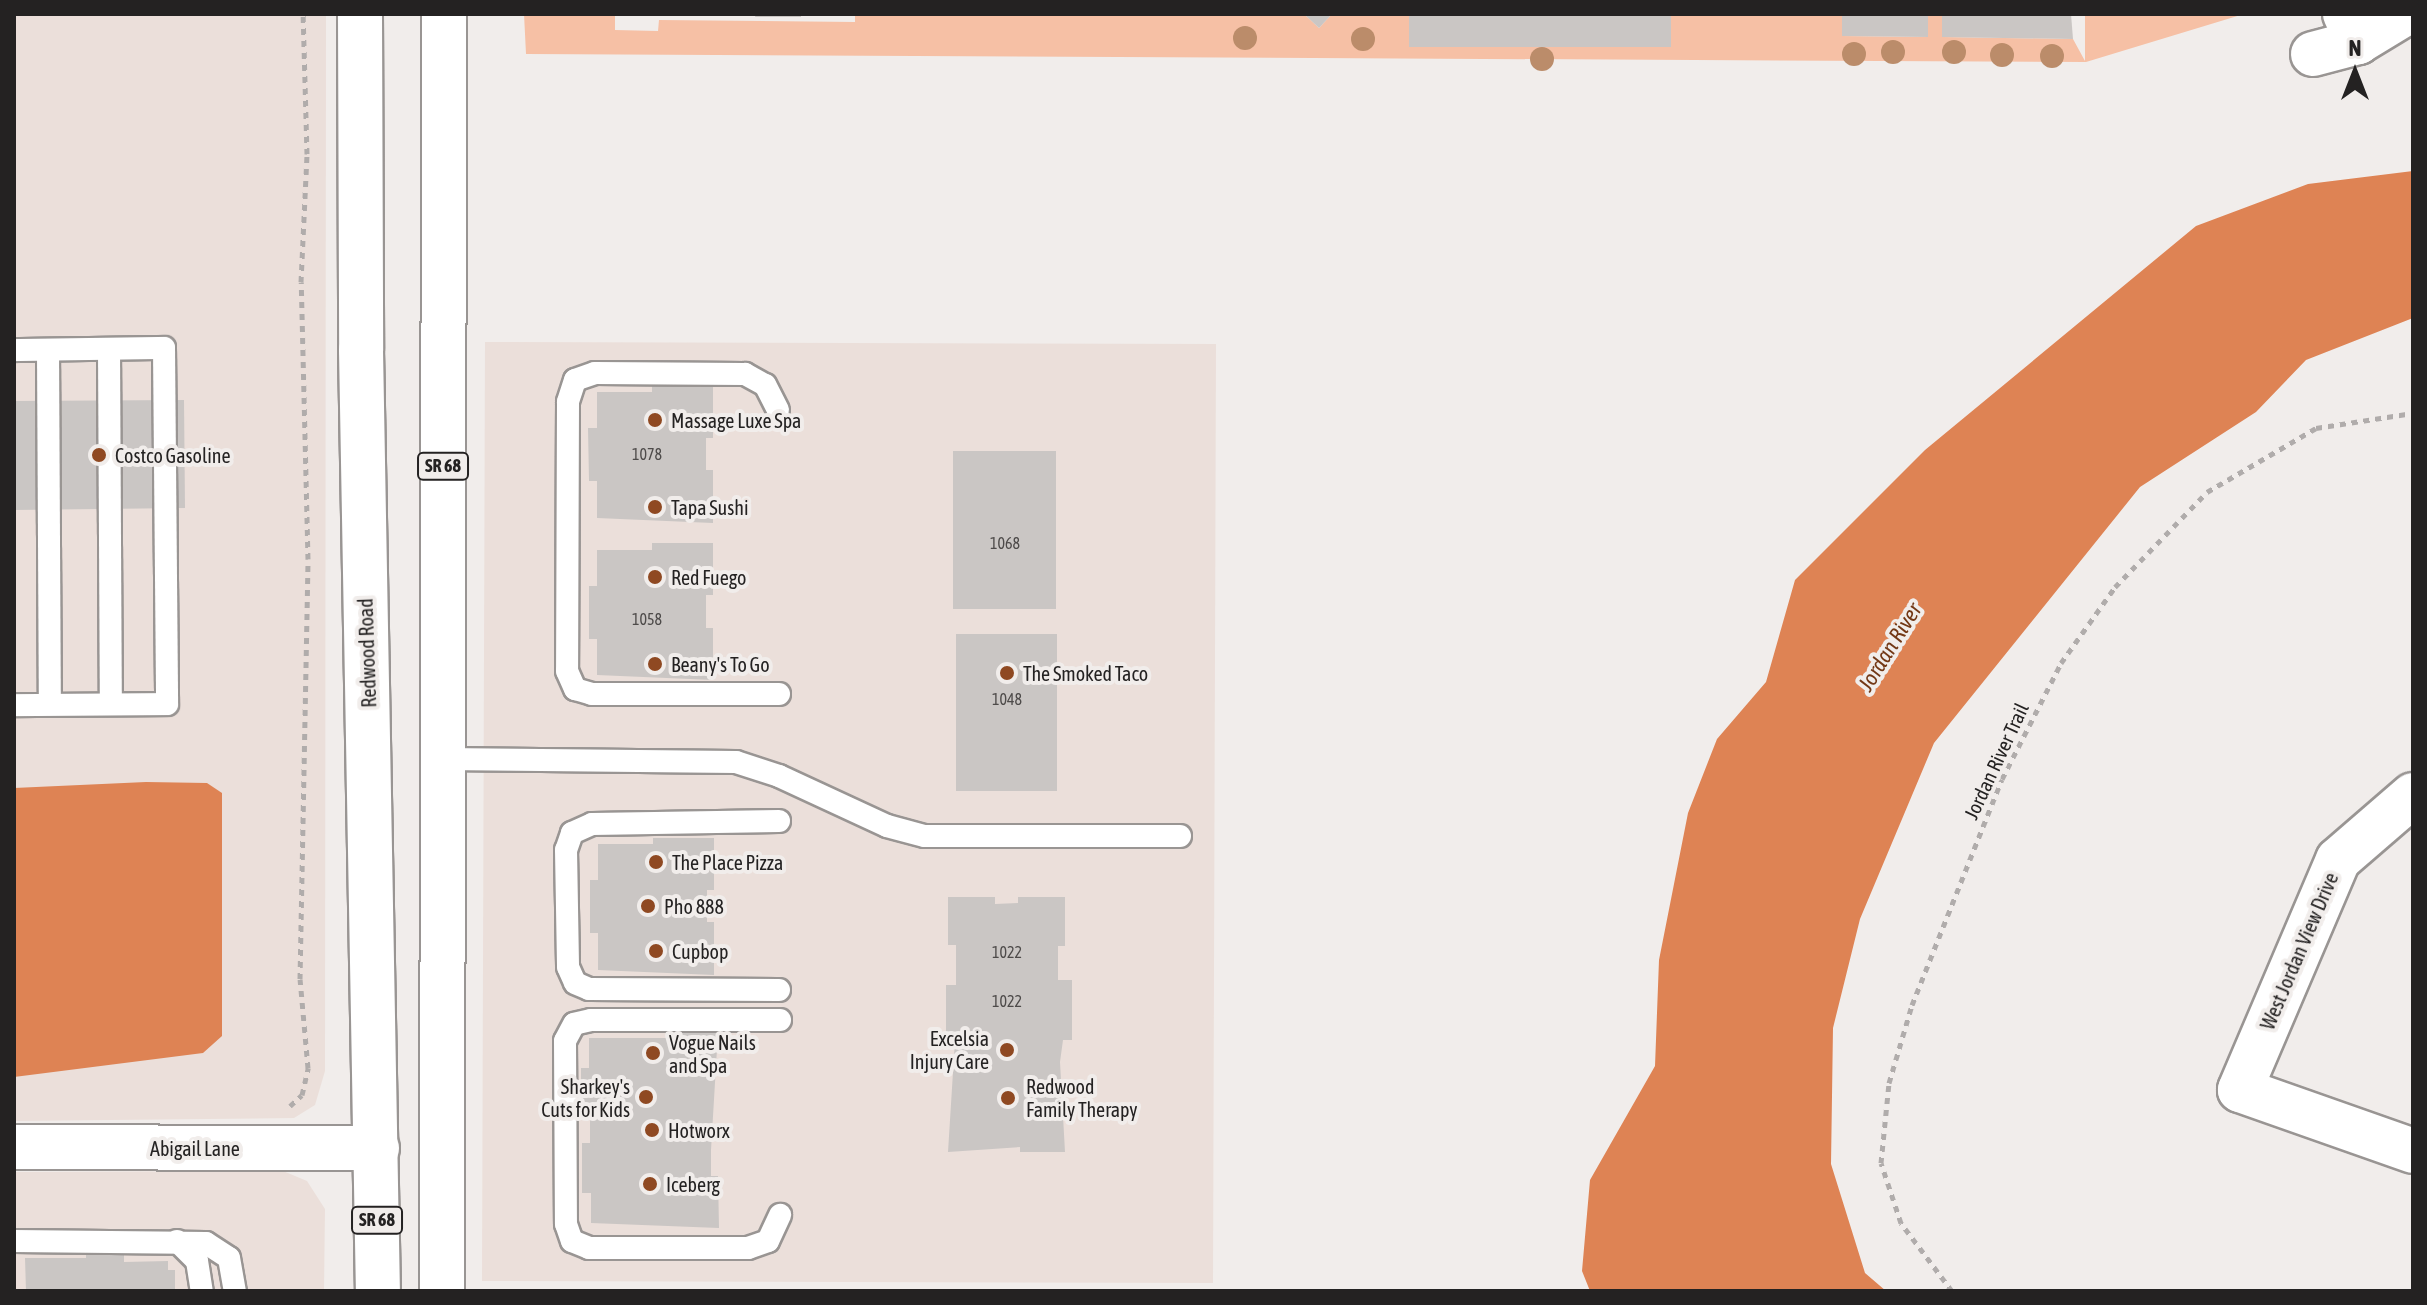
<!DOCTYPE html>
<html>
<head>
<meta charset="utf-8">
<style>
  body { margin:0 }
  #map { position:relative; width:2427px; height:1305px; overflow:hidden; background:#f1edeb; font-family:"Asap Condensed",sans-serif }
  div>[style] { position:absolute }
  .built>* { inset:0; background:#ebdfda }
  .green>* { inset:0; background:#f6c0a5 }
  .water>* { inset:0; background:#de8354 }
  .building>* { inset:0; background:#cac6c4 }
  .path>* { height:5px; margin-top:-2.5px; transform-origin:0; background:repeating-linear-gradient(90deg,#b0acab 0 6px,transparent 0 12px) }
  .roads { filter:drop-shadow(2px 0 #999593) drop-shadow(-2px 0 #999593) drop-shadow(0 2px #999593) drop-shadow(0 -2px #999593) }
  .service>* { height:22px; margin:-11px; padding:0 11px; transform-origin:11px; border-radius:11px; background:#fff }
  .minor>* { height:44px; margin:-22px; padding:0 22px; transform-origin:22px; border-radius:22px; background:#fff }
  .tertiary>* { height:44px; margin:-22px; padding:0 22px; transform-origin:22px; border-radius:22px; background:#fff }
  .primary>* { height:44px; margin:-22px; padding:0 22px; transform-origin:22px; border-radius:22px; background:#fff }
  .trees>* { width:24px; height:24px; margin:-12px; border-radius:50%; background:#bb8c6a }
  .dots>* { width:22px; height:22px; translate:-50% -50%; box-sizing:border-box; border:4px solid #f1edeb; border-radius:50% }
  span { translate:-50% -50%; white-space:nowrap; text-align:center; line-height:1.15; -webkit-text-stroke:8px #f1edeb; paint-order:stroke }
  .number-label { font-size:16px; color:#4e4b4a }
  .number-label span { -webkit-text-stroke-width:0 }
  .shield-label span { padding:2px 6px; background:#f1edeb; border:2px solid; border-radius:6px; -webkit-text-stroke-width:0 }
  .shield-label { font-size:18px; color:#242222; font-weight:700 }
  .poi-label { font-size:20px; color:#242222 }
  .left { translate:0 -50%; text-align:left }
  .right { translate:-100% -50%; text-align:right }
  .street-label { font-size:20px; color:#242222 }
  .water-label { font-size:22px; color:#733816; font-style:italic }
  .frame { position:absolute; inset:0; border:16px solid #242222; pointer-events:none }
  .north { position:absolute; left:2315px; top:32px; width:80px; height:80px; -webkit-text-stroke:6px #f1edeb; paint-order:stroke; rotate:0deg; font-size:22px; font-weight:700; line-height:32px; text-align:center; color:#242222 }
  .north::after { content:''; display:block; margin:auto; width:28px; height:36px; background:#242222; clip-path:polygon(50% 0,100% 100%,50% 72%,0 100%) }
</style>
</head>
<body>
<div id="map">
  <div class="built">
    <i style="clip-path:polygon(14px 14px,326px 14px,325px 1071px,315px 1105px,294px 1118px,14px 1121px)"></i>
    <i style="clip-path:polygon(485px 342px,1216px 344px,1213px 1283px,482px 1281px)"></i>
    <i style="clip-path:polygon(283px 1171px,307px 1181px,325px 1209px,324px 1291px,14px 1291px,14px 1172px)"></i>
  </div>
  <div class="green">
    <i style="clip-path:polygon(524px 14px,615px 14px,615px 30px,658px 31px,659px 20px,855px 22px,855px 14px,1304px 14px,1319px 28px,1332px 14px,1409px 14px,1409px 47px,1670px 47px,1670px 14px,1842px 14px,1842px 36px,1928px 37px,1928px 14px,1942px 14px,1943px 37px,2073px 39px,2085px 61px,2085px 14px,2244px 14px,2086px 62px,526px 54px)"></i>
  </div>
  <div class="water">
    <i style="clip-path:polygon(2413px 171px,2413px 318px,2306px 360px,2256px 412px,2140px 487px,1934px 743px,1860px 919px,1833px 1028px,1831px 1164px,1865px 1273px,1886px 1291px,1590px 1291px,1582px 1271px,1590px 1180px,1655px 1066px,1659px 960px,1688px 813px,1717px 739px,1766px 682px,1795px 580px,1925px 450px,2196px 226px,2308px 184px)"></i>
    <i style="clip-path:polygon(146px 782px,207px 783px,222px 793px,222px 1036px,203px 1053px,14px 1077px,14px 788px)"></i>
  </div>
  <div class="building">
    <i style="clip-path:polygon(756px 14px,801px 14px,801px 17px,755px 17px)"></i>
    <i style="clip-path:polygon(1304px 14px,1332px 14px,1319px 28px)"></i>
    <i style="clip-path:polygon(1409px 14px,1671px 14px,1671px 47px,1409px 47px)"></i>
    <i style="clip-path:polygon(1842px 14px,1928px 14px,1928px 37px,1842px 36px)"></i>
    <i style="clip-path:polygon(1942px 14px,2071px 14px,2073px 39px,1942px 37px)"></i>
    <i style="clip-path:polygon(652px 386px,713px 386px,713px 438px,706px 438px,706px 470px,713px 470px,713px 523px,597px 518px,597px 481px,589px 481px,588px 428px,597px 428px,597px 392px,652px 392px)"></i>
    <i style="clip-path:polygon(184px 400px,185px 508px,14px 510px,14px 401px)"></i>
    <i style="clip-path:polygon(953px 451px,1056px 451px,1056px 609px,953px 609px)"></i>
    <i style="clip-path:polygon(652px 543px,713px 543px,713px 595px,706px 595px,706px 628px,713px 628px,713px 680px,597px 675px,597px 639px,589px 639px,589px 586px,597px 586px,597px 550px,652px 550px)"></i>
    <i style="clip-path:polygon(956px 634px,1057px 634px,1057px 791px,956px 791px)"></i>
    <i style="clip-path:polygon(653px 838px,714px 838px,714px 890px,707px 890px,707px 922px,714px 922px,714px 975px,598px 970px,598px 933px,590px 933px,590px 880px,598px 880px,598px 844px,653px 844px)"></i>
    <i style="clip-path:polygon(948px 897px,995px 897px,995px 904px,1018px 903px,1018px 897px,1065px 897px,1065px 946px,1058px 946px,1058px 980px,1072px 980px,1072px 1040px,1063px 1040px,1060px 1062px,1065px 1152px,1020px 1152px,1020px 1147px,948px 1152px,955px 1040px,946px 1040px,946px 985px,956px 985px,956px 945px,948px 945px)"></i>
    <i style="clip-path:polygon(667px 1032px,718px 1032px,711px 1150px,711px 1176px,718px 1176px,719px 1228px,591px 1223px,591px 1193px,582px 1193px,582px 1143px,590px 1143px,590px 1117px,581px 1117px,581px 1068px,589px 1068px,589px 1038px,667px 1038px)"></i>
    <i style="clip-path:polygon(86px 1251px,124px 1251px,124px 1262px,168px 1261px,168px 1270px,175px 1270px,175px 1291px,26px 1291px,25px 1258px,86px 1258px)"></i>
  </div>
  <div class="path">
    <i style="left:290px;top:1106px;width:16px;rotate:-43deg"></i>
    <i style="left:302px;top:1095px;width:28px;rotate:-77deg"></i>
    <i style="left:308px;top:1068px;width:89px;rotate:-95.1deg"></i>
    <i style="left:300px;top:979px;width:420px;rotate:-88.9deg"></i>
    <i style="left:308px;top:559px;width:277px;rotate:-91.4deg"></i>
    <i style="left:301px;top:282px;width:128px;rotate:-87.3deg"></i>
    <i style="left:307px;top:154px;width:140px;rotate:-91.6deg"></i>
    <i style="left:1952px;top:1291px;width:85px;rotate:-126.9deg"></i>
    <i style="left:1901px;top:1223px;width:63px;rotate:-108.4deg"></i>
    <i style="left:1881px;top:1163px;width:80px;rotate:-84.3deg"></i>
    <i style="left:1889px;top:1083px;width:81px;rotate:-73.6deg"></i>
    <i style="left:1912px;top:1005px;width:243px;rotate:-68.3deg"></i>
    <i style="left:2002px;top:779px;width:130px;rotate:-63deg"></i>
    <i style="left:2061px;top:663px;width:93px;rotate:-54.6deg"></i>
    <i style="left:2115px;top:587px;width:132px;rotate:-45.9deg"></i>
    <i style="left:2207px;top:492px;width:126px;rotate:-30.4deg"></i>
    <i style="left:2316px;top:428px;width:98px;rotate:-8.8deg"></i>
  </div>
  <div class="roads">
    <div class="service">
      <i style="left:109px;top:349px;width:355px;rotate:89.7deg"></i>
      <i style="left:14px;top:350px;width:150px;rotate:-0.8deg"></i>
      <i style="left:164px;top:348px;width:356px;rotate:89.5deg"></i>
      <i style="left:167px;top:704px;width:153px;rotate:179.6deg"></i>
      <i style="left:48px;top:350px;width:354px;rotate:89.7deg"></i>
      <i style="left:778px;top:410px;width:28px;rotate:-117deg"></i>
      <i style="left:765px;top:385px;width:23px;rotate:-151deg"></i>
      <i style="left:745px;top:374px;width:150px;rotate:-179.6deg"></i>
      <i style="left:595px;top:373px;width:21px;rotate:161deg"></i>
      <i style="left:575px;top:380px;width:23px;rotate:108deg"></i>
      <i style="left:568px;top:402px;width:269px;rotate:90.2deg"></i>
      <i style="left:567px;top:671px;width:20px;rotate:66deg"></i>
      <i style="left:575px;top:689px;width:18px;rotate:16deg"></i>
      <i style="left:592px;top:694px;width:187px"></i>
      <i style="left:443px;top:759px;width:293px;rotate:0.6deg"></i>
      <i style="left:736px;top:762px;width:45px;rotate:18deg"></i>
      <i style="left:779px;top:776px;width:119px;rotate:24.8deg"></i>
      <i style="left:887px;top:826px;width:39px;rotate:15deg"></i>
      <i style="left:925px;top:836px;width:255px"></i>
      <i style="left:779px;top:821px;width:187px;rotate:179.1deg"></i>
      <i style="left:592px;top:824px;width:22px;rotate:156deg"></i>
      <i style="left:572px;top:833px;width:18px;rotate:109deg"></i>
      <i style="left:566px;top:850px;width:117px;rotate:89deg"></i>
      <i style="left:568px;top:967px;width:17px;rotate:66deg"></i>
      <i style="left:575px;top:983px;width:15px;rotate:23deg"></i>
      <i style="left:589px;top:989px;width:190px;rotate:0.3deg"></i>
      <i style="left:780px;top:1020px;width:189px;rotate:180deg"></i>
      <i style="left:591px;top:1020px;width:17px;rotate:167deg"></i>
      <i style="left:574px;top:1024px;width:19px;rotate:118deg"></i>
      <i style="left:565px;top:1041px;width:183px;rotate:89.7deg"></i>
      <i style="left:566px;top:1224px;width:18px;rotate:71deg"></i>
      <i style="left:572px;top:1241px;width:18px;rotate:22deg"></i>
      <i style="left:589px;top:1248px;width:159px"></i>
      <i style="left:748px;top:1248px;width:21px;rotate:-19deg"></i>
      <i style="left:768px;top:1241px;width:29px;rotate:-65deg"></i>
      <i style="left:14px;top:1241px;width:192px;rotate:0.6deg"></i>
      <i style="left:206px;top:1243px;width:27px;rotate:33deg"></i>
      <i style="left:229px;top:1258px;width:34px;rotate:80deg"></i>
      <i style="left:177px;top:1241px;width:28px;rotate:45deg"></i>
      <i style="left:197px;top:1261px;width:30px;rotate:81deg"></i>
    </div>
    <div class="minor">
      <i style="left:2345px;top:14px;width:31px;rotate:65deg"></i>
      <i style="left:2413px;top:795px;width:99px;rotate:139.1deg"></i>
      <i style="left:2338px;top:860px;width:250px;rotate:113.1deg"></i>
      <i style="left:2240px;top:1090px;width:183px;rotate:19.4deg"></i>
      <i style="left:14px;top:1147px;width:363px;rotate:0.2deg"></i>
    </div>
    <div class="tertiary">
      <i style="left:2313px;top:54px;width:47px;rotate:-14.9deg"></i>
      <i style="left:2358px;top:42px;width:54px;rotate:-31.3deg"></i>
    </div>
    <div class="primary">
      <i style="left:360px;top:14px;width:336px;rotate:89.8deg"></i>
      <i style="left:361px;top:350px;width:941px;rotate:88.97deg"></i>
      <i style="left:442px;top:1291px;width:1277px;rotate:-89.91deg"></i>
    </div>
  </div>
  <div class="trees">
    <i style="left:1245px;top:38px"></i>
    <i style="left:1363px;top:39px"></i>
    <i style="left:1893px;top:52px"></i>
    <i style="left:1954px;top:52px"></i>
    <i style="left:1854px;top:54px"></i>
    <i style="left:2002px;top:55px"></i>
    <i style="left:2052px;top:56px"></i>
    <i style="left:1542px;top:59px"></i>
  </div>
  <div class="dots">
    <i style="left:655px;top:420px;background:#8f4922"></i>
    <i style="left:99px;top:455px;background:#8f4922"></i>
    <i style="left:655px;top:507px;background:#8f4922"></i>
    <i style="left:655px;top:577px;background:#8f4922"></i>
    <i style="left:655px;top:664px;background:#8f4922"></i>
    <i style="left:1007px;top:673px;background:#8f4922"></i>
    <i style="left:656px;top:862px;background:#8f4922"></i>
    <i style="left:648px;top:906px;background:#8f4922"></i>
    <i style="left:656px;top:951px;background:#8f4922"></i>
    <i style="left:1007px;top:1050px;background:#8f4922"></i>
    <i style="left:653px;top:1053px;background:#8f4922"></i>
    <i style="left:646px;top:1097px;background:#8f4922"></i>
    <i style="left:1008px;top:1098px;background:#8f4922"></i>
    <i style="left:652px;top:1130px;background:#8f4922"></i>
    <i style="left:650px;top:1184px;background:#8f4922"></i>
  </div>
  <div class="number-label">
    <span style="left:647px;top:454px">1078</span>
    <span style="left:1005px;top:543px">1068</span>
    <span style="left:647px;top:619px">1058</span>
    <span style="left:1007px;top:699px">1048</span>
    <span style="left:1007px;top:952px">1022</span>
    <span style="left:1007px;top:1001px">1022</span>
  </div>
  <div class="shield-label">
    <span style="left:443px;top:466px">SR 68</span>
    <span style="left:377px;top:1220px">SR 68</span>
  </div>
  <div class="poi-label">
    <span class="left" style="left:671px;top:420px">Massage Luxe Spa</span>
    <span class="left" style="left:115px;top:455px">Costco Gasoline</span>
    <span class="left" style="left:671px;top:507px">Tapa Sushi</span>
    <span class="left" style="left:671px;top:577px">Red Fuego</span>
    <span class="left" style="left:671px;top:664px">Beany's To Go</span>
    <span class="left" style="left:1023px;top:673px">The Smoked Taco</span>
    <span class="left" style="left:672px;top:862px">The Place Pizza</span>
    <span class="left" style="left:664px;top:906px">Pho 888</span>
    <span class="left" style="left:672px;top:951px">Cupbop</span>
    <span class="right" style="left:989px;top:1050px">Excelsia<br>Injury Care</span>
    <span class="left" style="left:669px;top:1054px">Vogue Nails<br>and Spa</span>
    <span class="right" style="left:630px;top:1098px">Sharkey's<br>Cuts for Kids</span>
    <span class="left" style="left:1026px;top:1098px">Redwood<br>Family Therapy</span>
    <span class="left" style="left:668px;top:1130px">Hotworx</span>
    <span class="left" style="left:666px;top:1184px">Iceberg</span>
  </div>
  <div class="street-label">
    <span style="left:367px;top:653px;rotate:-92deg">Redwood Road</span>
    <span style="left:1996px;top:761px;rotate:-65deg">Jordan River Trail</span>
    <span style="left:2299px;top:951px;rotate:-67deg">West Jordan View Drive</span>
    <span style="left:195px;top:1148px">Abigail Lane</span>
  </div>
  <div class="water-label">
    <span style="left:1890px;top:647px;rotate:-58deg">Jordan River</span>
  </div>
  <div class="frame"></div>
  <div class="north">N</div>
</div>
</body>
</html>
